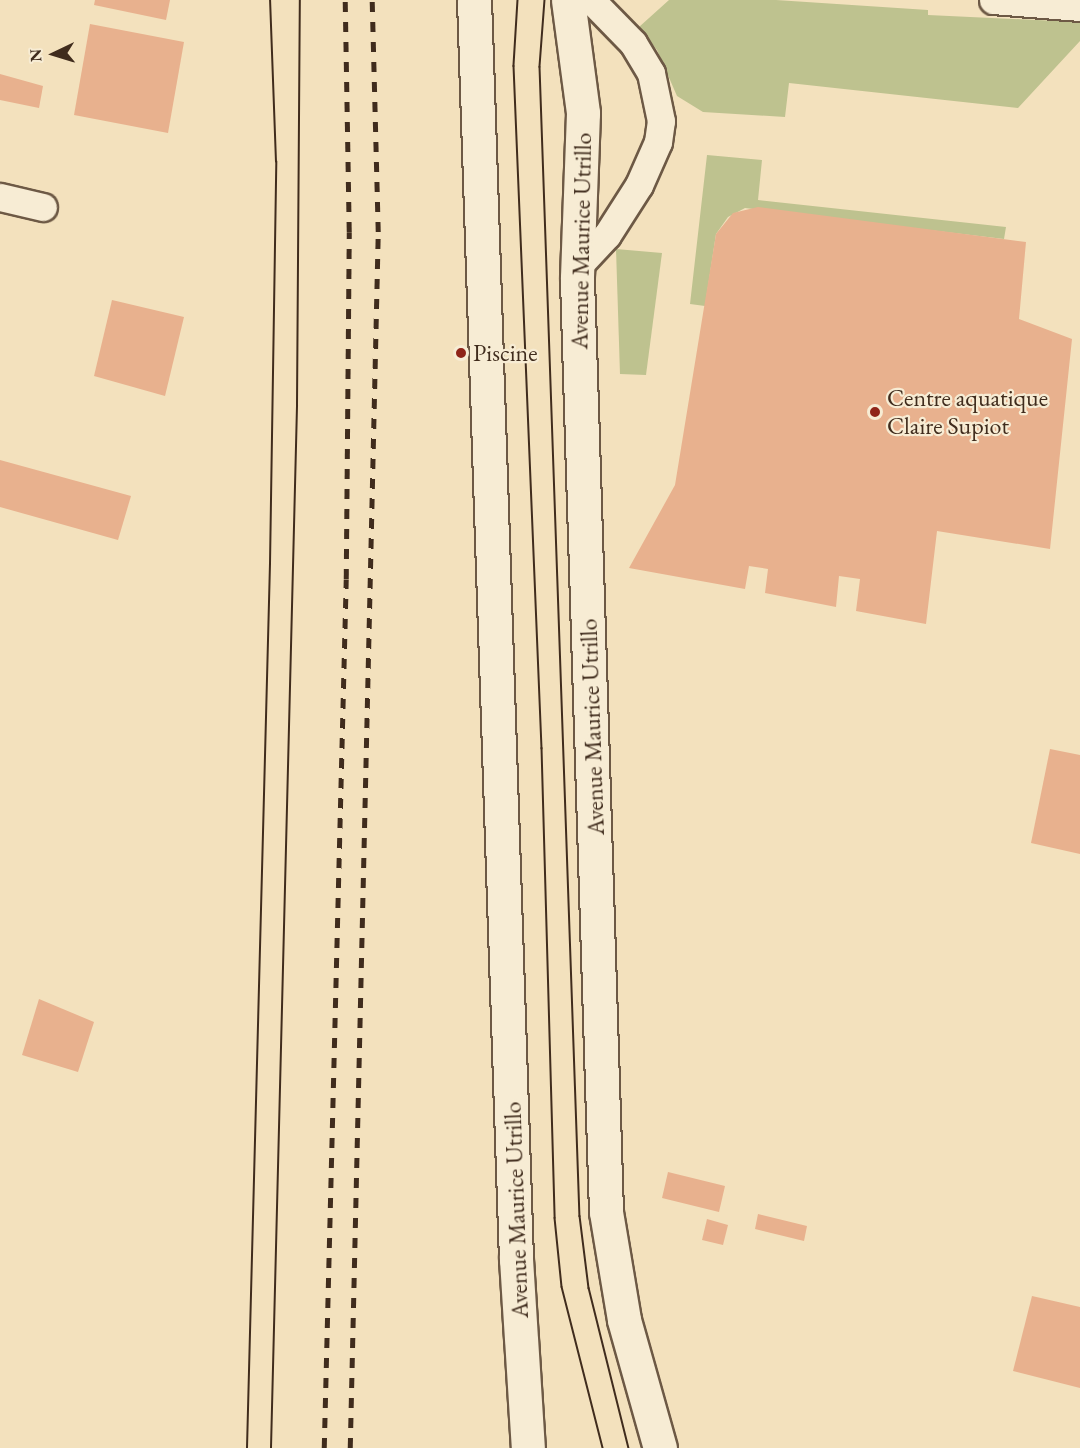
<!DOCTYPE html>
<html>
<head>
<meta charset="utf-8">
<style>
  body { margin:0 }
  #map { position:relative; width:1080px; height:1448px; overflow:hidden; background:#f3e1bd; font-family:"EB Garamond",serif }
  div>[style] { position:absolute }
  .green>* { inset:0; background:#bec28f }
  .building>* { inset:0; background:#e8b18e }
  .roads { filter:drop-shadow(2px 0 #6d5945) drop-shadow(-2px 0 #6d5945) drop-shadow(0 2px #6d5945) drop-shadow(0 -2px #6d5945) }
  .lane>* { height:27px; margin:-13.5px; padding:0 13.5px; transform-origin:13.5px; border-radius:13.5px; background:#f7ecd4 }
  .secondary>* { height:33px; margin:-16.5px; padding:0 16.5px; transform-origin:16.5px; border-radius:16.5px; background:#f7ecd4 }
  .tram>* { height:1.5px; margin:-0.75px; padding:0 0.75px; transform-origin:0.75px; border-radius:0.75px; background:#402c1d }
  .rail>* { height:4.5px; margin-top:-2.25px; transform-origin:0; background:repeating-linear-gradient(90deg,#402c1d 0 10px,transparent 0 20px) }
  .dots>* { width:16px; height:16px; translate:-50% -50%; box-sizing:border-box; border:3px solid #f7ecd4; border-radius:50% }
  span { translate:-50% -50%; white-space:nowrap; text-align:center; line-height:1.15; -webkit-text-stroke:4.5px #f7ecd4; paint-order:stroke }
  .street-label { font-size:24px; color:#402c1d }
  .poi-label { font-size:24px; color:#402c1d }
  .left { translate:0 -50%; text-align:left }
  .north { position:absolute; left:24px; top:24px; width:60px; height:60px; -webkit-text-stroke:4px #f7ecd4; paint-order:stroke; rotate:266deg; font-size:16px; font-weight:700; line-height:24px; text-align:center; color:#402c1d }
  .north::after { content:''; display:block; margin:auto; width:21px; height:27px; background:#402c1d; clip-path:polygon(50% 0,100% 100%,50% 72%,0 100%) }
</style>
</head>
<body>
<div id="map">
  <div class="green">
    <i style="clip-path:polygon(669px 0,776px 0,928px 10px,928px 15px,1080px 22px,1080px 41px,1018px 108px,789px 83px,785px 117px,703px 112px,677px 96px,657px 50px,639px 27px)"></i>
    <i style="clip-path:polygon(707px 155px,762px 160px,758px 200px,1006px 227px,1004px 239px,745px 208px,728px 217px,716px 234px,705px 306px,690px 304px)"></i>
    <i style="clip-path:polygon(616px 249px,662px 253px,646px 375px,620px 374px)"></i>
  </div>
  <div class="building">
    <i style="clip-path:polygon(95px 0,170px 0,166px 20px,94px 5px)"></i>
    <i style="clip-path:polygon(90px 24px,184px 42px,168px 133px,74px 115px)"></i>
    <i style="clip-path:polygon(0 74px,43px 86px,39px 108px,0 100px)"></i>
    <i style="clip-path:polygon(758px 207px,1026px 242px,1019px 319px,1072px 339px,1050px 549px,937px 531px,926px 624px,856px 611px,860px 579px,839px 576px,836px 607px,765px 593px,768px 569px,749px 566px,745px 589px,629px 568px,675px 485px,716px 234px,733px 213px)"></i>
    <i style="clip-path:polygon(112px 300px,184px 317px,165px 396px,94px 376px)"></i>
    <i style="clip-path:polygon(0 460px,131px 496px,118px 540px,0 507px)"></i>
    <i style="clip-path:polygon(1050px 749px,1080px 755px,1080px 854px,1031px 843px)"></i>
    <i style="clip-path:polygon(39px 999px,94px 1022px,78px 1072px,22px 1055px)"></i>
    <i style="clip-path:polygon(668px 1172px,725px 1186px,719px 1212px,662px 1198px)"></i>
    <i style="clip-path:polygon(758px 1214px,807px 1226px,804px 1241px,755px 1229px)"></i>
    <i style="clip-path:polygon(707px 1219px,728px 1225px,723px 1245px,702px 1240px)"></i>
    <i style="clip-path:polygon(1032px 1296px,1080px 1307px,1080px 1388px,1013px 1371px)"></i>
  </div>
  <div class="roads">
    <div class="lane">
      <i style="left:993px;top:0;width:87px;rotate:4.6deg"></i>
      <i style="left:0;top:197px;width:44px;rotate:13.1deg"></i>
      <i style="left:578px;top:266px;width:42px;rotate:-46.9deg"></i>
      <i style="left:607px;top:235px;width:59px;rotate:-57.4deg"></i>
      <i style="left:639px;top:185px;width:47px;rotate:-66.2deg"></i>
      <i style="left:658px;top:142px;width:21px;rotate:-82deg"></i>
      <i style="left:661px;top:121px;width:49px;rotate:-101.8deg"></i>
      <i style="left:651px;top:73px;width:35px;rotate:-121deg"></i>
      <i style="left:633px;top:43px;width:60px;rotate:-134.3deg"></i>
    </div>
    <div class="secondary">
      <i style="left:474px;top:0;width:1260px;rotate:88.09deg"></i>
      <i style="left:516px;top:1259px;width:189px;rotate:86.4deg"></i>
      <i style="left:568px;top:0;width:114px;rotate:82.4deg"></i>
      <i style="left:583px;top:113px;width:166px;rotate:92.1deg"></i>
      <i style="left:577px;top:279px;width:933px;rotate:88.22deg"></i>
      <i style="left:606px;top:1212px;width:109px;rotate:80.5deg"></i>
      <i style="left:624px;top:1320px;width:133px;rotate:74.3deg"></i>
    </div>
  </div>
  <div class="tram">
    <i style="left:518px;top:0;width:66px;rotate:93.5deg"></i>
    <i style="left:514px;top:66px;width:683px;rotate:87.65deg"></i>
    <i style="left:542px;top:748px;width:470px;rotate:88.4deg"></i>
    <i style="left:555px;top:1218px;width:69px;rotate:84.2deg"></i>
    <i style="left:562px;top:1287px;width:166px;rotate:75.7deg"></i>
    <i style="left:545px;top:0;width:67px;rotate:94.3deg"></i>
    <i style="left:540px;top:67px;width:1150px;rotate:88.01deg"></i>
    <i style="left:580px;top:1216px;width:73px;rotate:82.9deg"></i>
    <i style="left:589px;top:1288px;width:165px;rotate:76deg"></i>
    <i style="left:247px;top:1448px;width:884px;rotate:-88.51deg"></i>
    <i style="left:270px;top:564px;width:402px;rotate:-89.1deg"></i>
    <i style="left:276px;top:162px;width:162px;rotate:-92.1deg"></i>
    <i style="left:271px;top:1448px;width:1043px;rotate:-88.57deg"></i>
    <i style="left:297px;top:405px;width:405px;rotate:-89.6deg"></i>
  </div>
  <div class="rail">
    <i style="left:324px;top:1448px;width:869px;rotate:-88.55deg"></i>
    <i style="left:346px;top:579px;width:347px;rotate:-89.5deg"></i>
    <i style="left:349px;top:232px;width:232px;rotate:-91deg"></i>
    <i style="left:350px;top:1448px;width:1216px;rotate:-88.68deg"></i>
    <i style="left:378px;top:232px;width:232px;rotate:-91.5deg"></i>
  </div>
  <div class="dots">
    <i style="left:461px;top:353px;background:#8f2418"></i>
    <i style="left:875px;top:412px;background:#8f2418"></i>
  </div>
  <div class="street-label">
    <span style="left:581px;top:241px;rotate:-89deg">Avenue Maurice Utrillo</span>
    <span style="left:592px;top:727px;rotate:-92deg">Avenue Maurice Utrillo</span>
    <span style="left:516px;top:1210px;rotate:-92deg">Avenue Maurice Utrillo</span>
  </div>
  <div class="poi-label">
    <span class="left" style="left:473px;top:353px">Piscine</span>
    <span class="left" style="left:887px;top:412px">Centre aquatique<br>Claire Supiot</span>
  </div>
  <div class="north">N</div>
</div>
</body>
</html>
